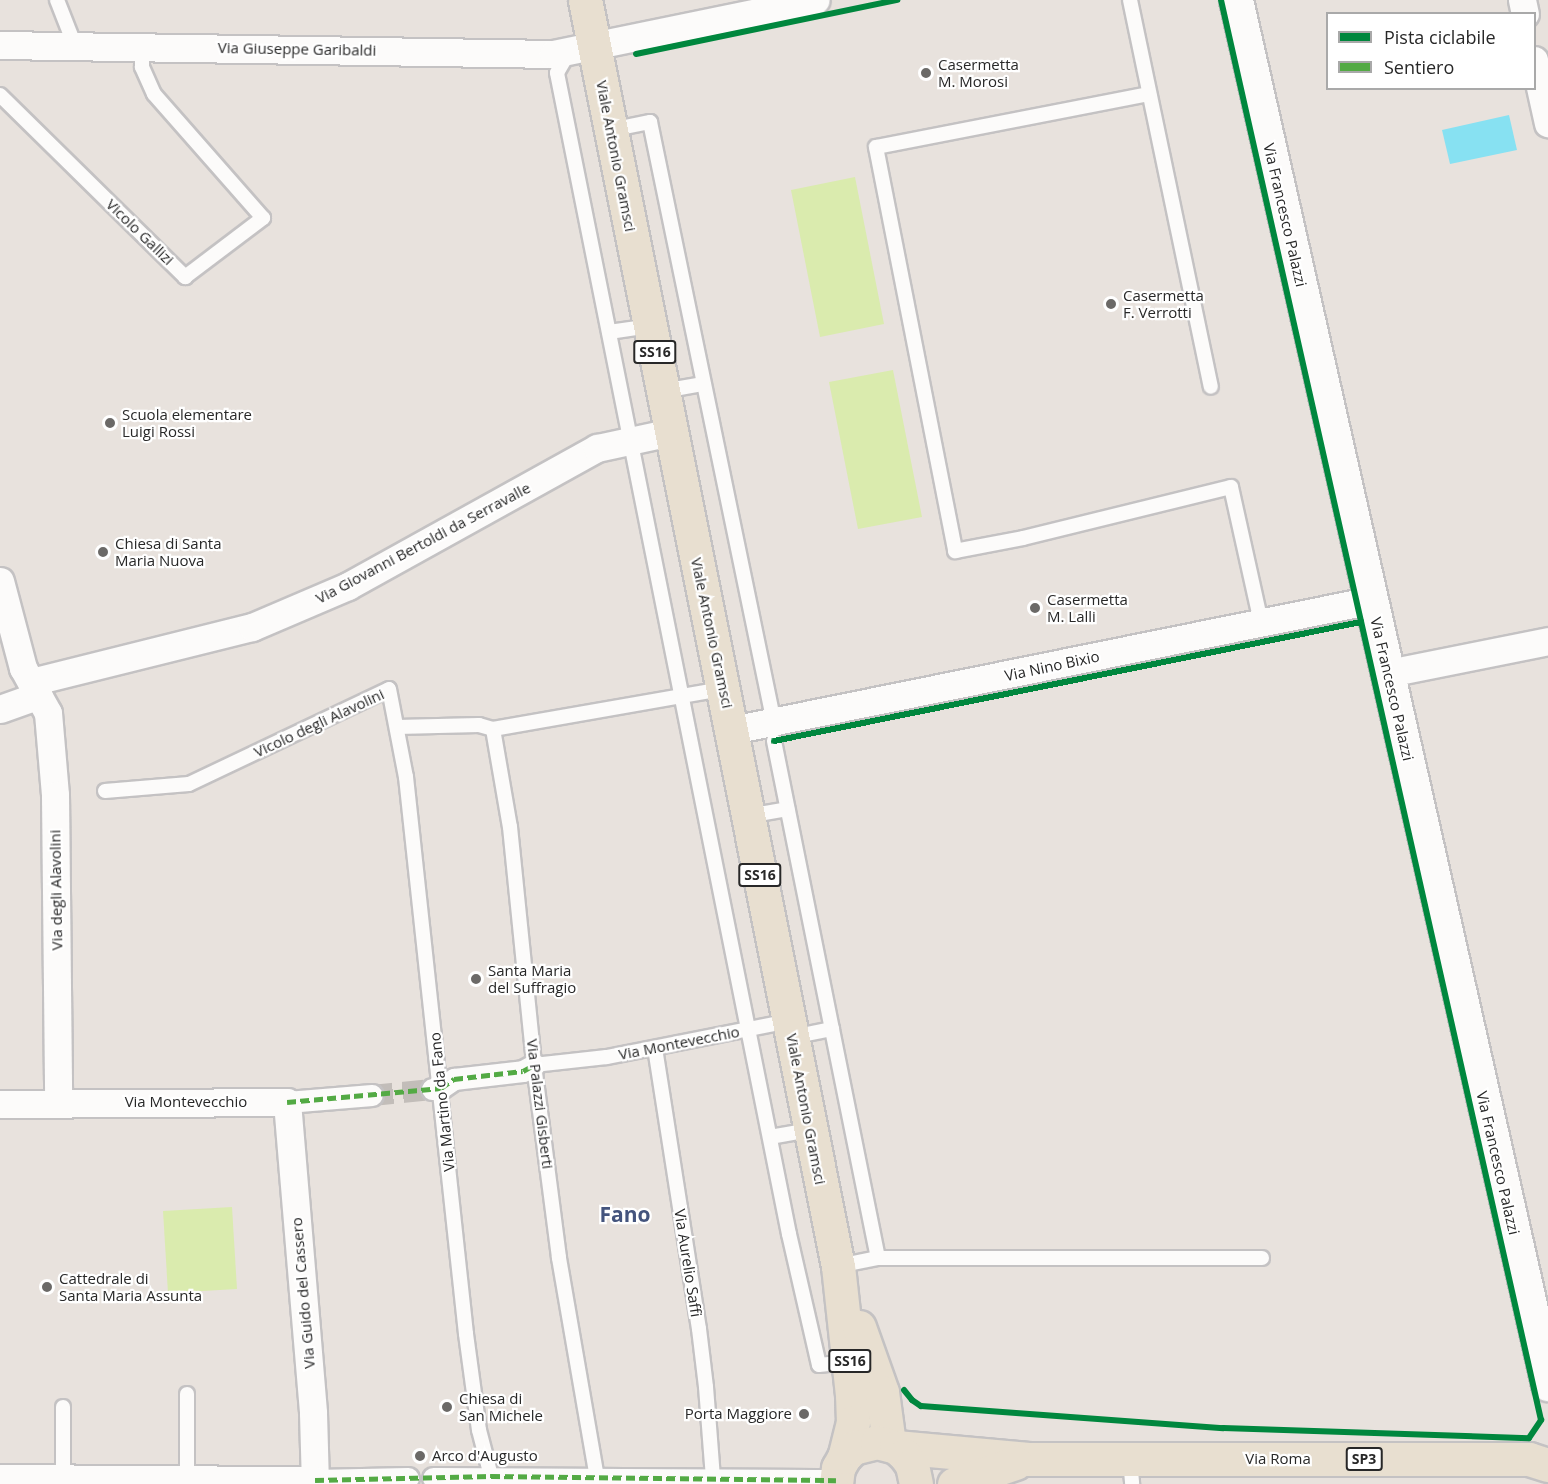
<!DOCTYPE html>
<html>
<head>
<meta charset="utf-8">
<style>
  body { margin:0 }
  #map { position:relative; width:1548px; height:1484px; overflow:hidden; background:#e8e2dd; font-family:"Open Sans",sans-serif }
  div>[style] { position:absolute }
  .pitch>* { inset:0; background:#daebae }
  .water>* { inset:0; background:#87e1f2 }
  .pedestrian-tunnel>* { height:21px; margin-top:-10.5px; transform-origin:0; background:repeating-linear-gradient(90deg,#c2bdb9 0 21px,transparent 0 31px) }
  .roads { filter:drop-shadow(2px 0 #c4c2c3) drop-shadow(-2px 0 #c4c2c3) drop-shadow(0 2px #c4c2c3) drop-shadow(0 -2px #c4c2c3) }
  .service>* { height:14px; margin:-7px; padding:0 7px; transform-origin:7px; border-radius:7px; background:#fcfbfa }
  .pedestrian>* { height:21px; margin:-10.5px; padding:0 10.5px; transform-origin:10.5px; border-radius:10.5px; background:#fcfbfa }
  .minor>* { height:27px; margin:-13.5px; padding:0 13.5px; transform-origin:13.5px; border-radius:13.5px; background:#fcfbfa }
  .tertiary>* { height:33px; margin:-16.5px; padding:0 16.5px; transform-origin:16.5px; border-radius:16.5px; background:#fcfbfa }
  .primary>* { height:33px; margin:-16.5px; padding:0 16.5px; transform-origin:16.5px; border-radius:16.5px; background:#e8dfd0 }
  .quiet>* { height:4.5px; margin-top:-2.25px; transform-origin:0; background:repeating-linear-gradient(90deg,#53aa44 0 9px,transparent 0 13.5px) }
  .cycleway>* { height:6px; margin:-3px; padding:0 3px; transform-origin:3px; border-radius:3px; background:#00873e }
  .dots>* { width:16px; height:16px; translate:-50% -50%; box-sizing:border-box; border:3px solid #fff; border-radius:50% }
  span { translate:-50% -50%; white-space:nowrap; text-align:center; line-height:1.15; -webkit-text-stroke:4.5px #fff; paint-order:stroke }
  .shield-label span { padding:2px 4px; background:#fff; border:2px solid; border-radius:4px; -webkit-text-stroke-width:0 }
  .shield-label { font-size:14px; color:#282828; font-weight:700 }
  .street-label { font-size:15px; color:#282828 }
  .poi-label { font-size:15px; color:#282828 }
  .left { translate:0 -50%; text-align:left }
  .right { translate:-100% -50%; text-align:right }
  .district-label { font-size:21px; color:#44547d; font-weight:700 }
  .legend { position:absolute; left:1326px; top:12px; width:210px; height:78px; box-sizing:border-box; background:#fff; border:2px solid #a9a9a9; margin:0; padding:8px 10px; list-style:none; font-size:18px; color:#282828 }
  .legend li { display:flex; align-items:center; gap:12px; height:30px }
  .legend b { width:30px; border:2px solid #a9a9a9 }
</style>
</head>
<body>
<div id="map">
  <div class="pitch">
    <i style="clip-path:polygon(855px 177px,884px 324px,820px 337px,791px 190px)"></i>
    <i style="clip-path:polygon(893px 370px,922px 517px,858px 529px,829px 382px)"></i>
    <i style="clip-path:polygon(232px 1207px,237px 1289px,168px 1293px,163px 1211px)"></i>
  </div>
  <div class="water">
    <i style="clip-path:polygon(1509px 115px,1517px 150px,1450px 164px,1442px 130px)"></i>
  </div>
  <div class="pedestrian-tunnel">
    <i style="left:372px;top:1095px;width:60px;rotate:-5.7deg"></i>
  </div>
  <div class="roads">
    <div class="service">
      <i style="left:57px;top:0;width:49px;rotate:68.6deg"></i>
      <i style="left:1130px;top:0;width:395px;rotate:78.2deg"></i>
      <i style="left:569px;top:52px;width:24px;rotate:120deg"></i>
      <i style="left:557px;top:73px;width:1184px;rotate:78.7deg"></i>
      <i style="left:789px;top:1234px;width:134px;rotate:77.1deg"></i>
      <i style="left:819px;top:1365px;width:30px;rotate:-6deg"></i>
      <i style="left:1149px;top:94px;width:278px;rotate:169deg"></i>
      <i style="left:876px;top:147px;width:412px;rotate:78.9deg"></i>
      <i style="left:955px;top:551px;width:69px;rotate:-10.8deg"></i>
      <i style="left:1023px;top:538px;width:214px;rotate:-13.8deg"></i>
      <i style="left:1231px;top:487px;width:138px;rotate:77.5deg"></i>
      <i style="left:0;top:95px;width:260px;rotate:44.5deg"></i>
      <i style="left:185px;top:277px;width:98px;rotate:-37.1deg"></i>
      <i style="left:263px;top:218px;width:165px;rotate:-131.3deg"></i>
      <i style="left:154px;top:94px;width:30px;rotate:-114deg"></i>
      <i style="left:142px;top:67px;width:20px;rotate:-90deg"></i>
      <i style="left:610px;top:130px;width:41px;rotate:-11.3deg"></i>
      <i style="left:650px;top:122px;width:614px;rotate:78.34deg"></i>
      <i style="left:609px;top:332px;width:41px;rotate:-8.3deg"></i>
      <i style="left:663px;top:391px;width:41px;rotate:-9.9deg"></i>
      <i style="left:397px;top:727px;width:82px;rotate:-1.4deg"></i>
      <i style="left:479px;top:725px;width:15px;rotate:16deg"></i>
      <i style="left:493px;top:729px;width:233px;rotate:-9.9deg"></i>
      <i style="left:493px;top:729px;width:99px;rotate:80.2deg"></i>
      <i style="left:510px;top:827px;width:239px;rotate:84.2deg"></i>
      <i style="left:534px;top:1065px;width:195px;rotate:82.6deg"></i>
      <i style="left:559px;top:1258px;width:222px;rotate:80.2deg"></i>
      <i style="left:774px;top:741px;width:527px;rotate:78.63deg"></i>
      <i style="left:105px;top:791px;width:84px;rotate:-4.8deg"></i>
      <i style="left:189px;top:784px;width:221px;rotate:-25.4deg"></i>
      <i style="left:389px;top:689px;width:90px;rotate:79.1deg"></i>
      <i style="left:406px;top:777px;width:560px;rotate:83.85deg"></i>
      <i style="left:466px;top:1334px;width:97px;rotate:82.3deg"></i>
      <i style="left:479px;top:1430px;width:48px;rotate:75.4deg"></i>
      <i style="left:748px;top:816px;width:40px;rotate:-10deg"></i>
      <i style="left:792px;top:1037px;width:41px;rotate:-11.3deg"></i>
      <i style="left:655px;top:1048px;width:284px;rotate:81.1deg"></i>
      <i style="left:699px;top:1329px;width:58px;rotate:83.1deg"></i>
      <i style="left:706px;top:1387px;width:92px;rotate:85.6deg"></i>
      <i style="left:534px;top:1065px;width:73px;rotate:-6.3deg"></i>
      <i style="left:607px;top:1057px;width:186px;rotate:-11.2deg"></i>
      <i style="left:770px;top:1137px;width:41px;rotate:-9.9deg"></i>
      <i style="left:838px;top:1266px;width:41px;rotate:-11.3deg"></i>
      <i style="left:878px;top:1258px;width:384px"></i>
      <i style="left:1130px;top:1459px;width:25px;rotate:85deg"></i>
      <i style="left:63px;top:1477px;width:70px;rotate:-90deg"></i>
      <i style="left:187px;top:1478px;width:84px;rotate:-90deg"></i>
    </div>
    <div class="pedestrian">
      <i style="left:432px;top:1089px;width:9px;rotate:-6deg"></i>
      <i style="left:441px;top:1088px;width:16px;rotate:-35deg"></i>
      <i style="left:454px;top:1079px;width:69px;rotate:-6.6deg"></i>
      <i style="left:523px;top:1071px;width:13px;rotate:-29deg"></i>
      <i style="left:287px;top:1102px;width:85px;rotate:-4.7deg"></i>
      <i style="left:433px;top:1478px;width:403px;rotate:0.3deg"></i>
      <i style="left:315px;top:1480px;width:93px;rotate:-1.2deg"></i>
    </div>
    <div class="minor">
      <i style="left:1522px;top:0;width:14px;rotate:78deg"></i>
      <i style="left:0;top:45px;width:553px;rotate:0.93deg"></i>
      <i style="left:553px;top:54px;width:268px;rotate:-11.6deg"></i>
      <i style="left:1534px;top:60px;width:65px;rotate:77.5deg"></i>
      <i style="left:0;top:581px;width:90px;rotate:75.2deg"></i>
      <i style="left:23px;top:668px;width:51px;rotate:60.9deg"></i>
      <i style="left:48px;top:713px;width:82px;rotate:85.1deg"></i>
      <i style="left:55px;top:795px;width:308px;rotate:89.4deg"></i>
      <i style="left:1388px;top:673px;width:163px;rotate:-11.3deg"></i>
      <i style="left:31px;top:682px;width:228px;rotate:-14deg"></i>
      <i style="left:252px;top:627px;width:104px;rotate:-23.1deg"></i>
      <i style="left:348px;top:586px;width:285px;rotate:-29deg"></i>
      <i style="left:597px;top:448px;width:76px;rotate:-12.2deg"></i>
      <i style="left:0;top:709px;width:41px;rotate:-19.7deg"></i>
      <i style="left:732px;top:730px;width:653px;rotate:-11.48deg"></i>
      <i style="left:0;top:1104px;width:287px;rotate:-0.4deg"></i>
      <i style="left:287px;top:1102px;width:312px;rotate:85.2deg"></i>
      <i style="left:313px;top:1413px;width:71px;rotate:88.4deg"></i>
      <i style="left:0;top:1478px;width:315px;rotate:0.4deg"></i>
    </div>
    <div class="tertiary">
      <i style="left:1236px;top:0;width:1419px;rotate:77.3deg"></i>
    </div>
    <div class="primary">
      <i style="left:585px;top:0;width:1291px;rotate:78.7deg"></i>
      <i style="left:838px;top:1266px;width:129px;rotate:83.8deg"></i>
      <i style="left:852px;top:1394px;width:28px;rotate:88deg"></i>
      <i style="left:853px;top:1422px;width:36px;rotate:104deg"></i>
      <i style="left:859px;top:1327px;width:69px;rotate:70.5deg"></i>
      <i style="left:882px;top:1392px;width:52px;rotate:82.3deg"></i>
      <i style="left:896px;top:1447px;width:133px;rotate:5.2deg"></i>
      <i style="left:1028px;top:1459px;width:501px"></i>
      <i style="left:1529px;top:1459px;width:20px;rotate:18deg"></i>
      <i style="left:836px;top:1484px;width:16px;rotate:-83deg"></i>
      <i style="left:838px;top:1468px;width:13px;rotate:-61deg"></i>
      <i style="left:844px;top:1457px;width:13px;rotate:-45deg"></i>
      <i style="left:853px;top:1448px;width:25px;rotate:-14deg"></i>
      <i style="left:877px;top:1442px;width:20px;rotate:15deg"></i>
      <i style="left:896px;top:1447px;width:12px;rotate:42deg"></i>
      <i style="left:905px;top:1455px;width:12px;rotate:55deg"></i>
      <i style="left:912px;top:1465px;width:19px;rotate:78deg"></i>
      <i style="left:954px;top:1484px;width:65px;rotate:-19deg"></i>
    </div>
  </div>
  <div class="quiet">
    <i style="left:287px;top:1102px;width:155px;rotate:-5.2deg"></i>
    <i style="left:441px;top:1088px;width:16px;rotate:-35deg"></i>
    <i style="left:454px;top:1079px;width:69px;rotate:-6.6deg"></i>
    <i style="left:523px;top:1071px;width:13px;rotate:-29deg"></i>
    <i style="left:315px;top:1480px;width:176px;rotate:-1.3deg"></i>
    <i style="left:491px;top:1476px;width:345px;rotate:0.7deg"></i>
  </div>
  <div class="cycleway">
    <i style="left:636px;top:54px;width:267px;rotate:-11.7deg"></i>
    <i style="left:774px;top:741px;width:599px;rotate:-11.46deg"></i>
    <i style="left:904px;top:1390px;width:13px;rotate:51deg"></i>
    <i style="left:912px;top:1400px;width:11px;rotate:34deg"></i>
    <i style="left:921px;top:1406px;width:303px;rotate:4.2deg"></i>
    <i style="left:1223px;top:1428px;width:306px;rotate:1.9deg"></i>
    <i style="left:1529px;top:1438px;width:22px;rotate:-56deg"></i>
    <i style="left:1541px;top:1420px;width:1456px;rotate:-102.7deg"></i>
  </div>
  <div class="dots">
    <i style="left:926px;top:73px;background:#6b6967"></i>
    <i style="left:1111px;top:304px;background:#6b6967"></i>
    <i style="left:110px;top:423px;background:#6b6967"></i>
    <i style="left:103px;top:552px;background:#6b6967"></i>
    <i style="left:1035px;top:608px;background:#6b6967"></i>
    <i style="left:476px;top:979px;background:#6b6967"></i>
    <i style="left:47px;top:1287px;background:#6b6967"></i>
    <i style="left:447px;top:1407px;background:#6b6967"></i>
    <i style="left:804px;top:1414px;background:#6b6967"></i>
    <i style="left:420px;top:1456px;background:#6b6967"></i>
  </div>
  <div class="shield-label">
    <span style="left:655px;top:352px">SS16</span>
    <span style="left:760px;top:875px">SS16</span>
    <span style="left:850px;top:1361px">SS16</span>
    <span style="left:1364px;top:1459px">SP3</span>
  </div>
  <div class="street-label">
    <span style="left:297px;top:49px;rotate:1deg">Via Giuseppe Garibaldi</span>
    <span style="left:616px;top:156px;rotate:79deg">Viale Antonio Gramsci</span>
    <span style="left:1285px;top:215px;rotate:77deg">Via Francesco Palazzi</span>
    <span style="left:140px;top:232px;rotate:44deg">Vicolo Gallizi</span>
    <span style="left:423px;top:543px;rotate:-28deg">Via Giovanni Bertoldi da Serravalle</span>
    <span style="left:712px;top:633px;rotate:78deg">Viale Antonio Gramsci</span>
    <span style="left:1052px;top:666px;rotate:-12deg">Via Nino Bixio</span>
    <span style="left:1392px;top:689px;rotate:77deg">Via Francesco Palazzi</span>
    <span style="left:319px;top:723px;rotate:-25deg">Vicolo degli Alavolini</span>
    <span style="left:56px;top:890px;rotate:-91deg">Via degli Alavolini</span>
    <span style="left:679px;top:1043px;rotate:-11deg">Via Montevecchio</span>
    <span style="left:186px;top:1102px">Via Montevecchio</span>
    <span style="left:442px;top:1102px;rotate:-96deg">Via Martino da Fano</span>
    <span style="left:540px;top:1104px;rotate:83deg">Via Palazzi Gisberti</span>
    <span style="left:806px;top:1109px;rotate:79deg">Viale Antonio Gramsci</span>
    <span style="left:1498px;top:1163px;rotate:77deg">Via Francesco Palazzi</span>
    <span style="left:688px;top:1263px;rotate:81deg">Via Aurelio Saffi</span>
    <span style="left:303px;top:1293px;rotate:-95deg">Via Guido del Cassero</span>
    <span style="left:1278px;top:1459px">Via Roma</span>
  </div>
  <div class="poi-label">
    <span class="left" style="left:938px;top:73px">Casermetta<br>M. Morosi</span>
    <span class="left" style="left:1123px;top:304px">Casermetta<br>F. Verrotti</span>
    <span class="left" style="left:122px;top:423px">Scuola elementare<br>Luigi Rossi</span>
    <span class="left" style="left:115px;top:552px">Chiesa di Santa<br>Maria Nuova</span>
    <span class="left" style="left:1047px;top:608px">Casermetta<br>M. Lalli</span>
    <span class="left" style="left:488px;top:979px">Santa Maria<br>del Suffragio</span>
    <span class="left" style="left:59px;top:1287px">Cattedrale di<br>Santa Maria Assunta</span>
    <span class="left" style="left:459px;top:1407px">Chiesa di<br>San Michele</span>
    <span class="right" style="left:792px;top:1414px">Porta Maggiore</span>
    <span class="left" style="left:432px;top:1456px">Arco d'Augusto</span>
  </div>
  <div class="district-label">
    <span style="left:625px;top:1214px">Fano</span>
  </div>
  <ul class="legend">
  <li><b style="height:8px;background:#00873e"></b>Pista ciclabile</li>
  <li><b style="height:8px;background:#53aa44"></b>Sentiero</li>
  </ul>
</div>
</body>
</html>
